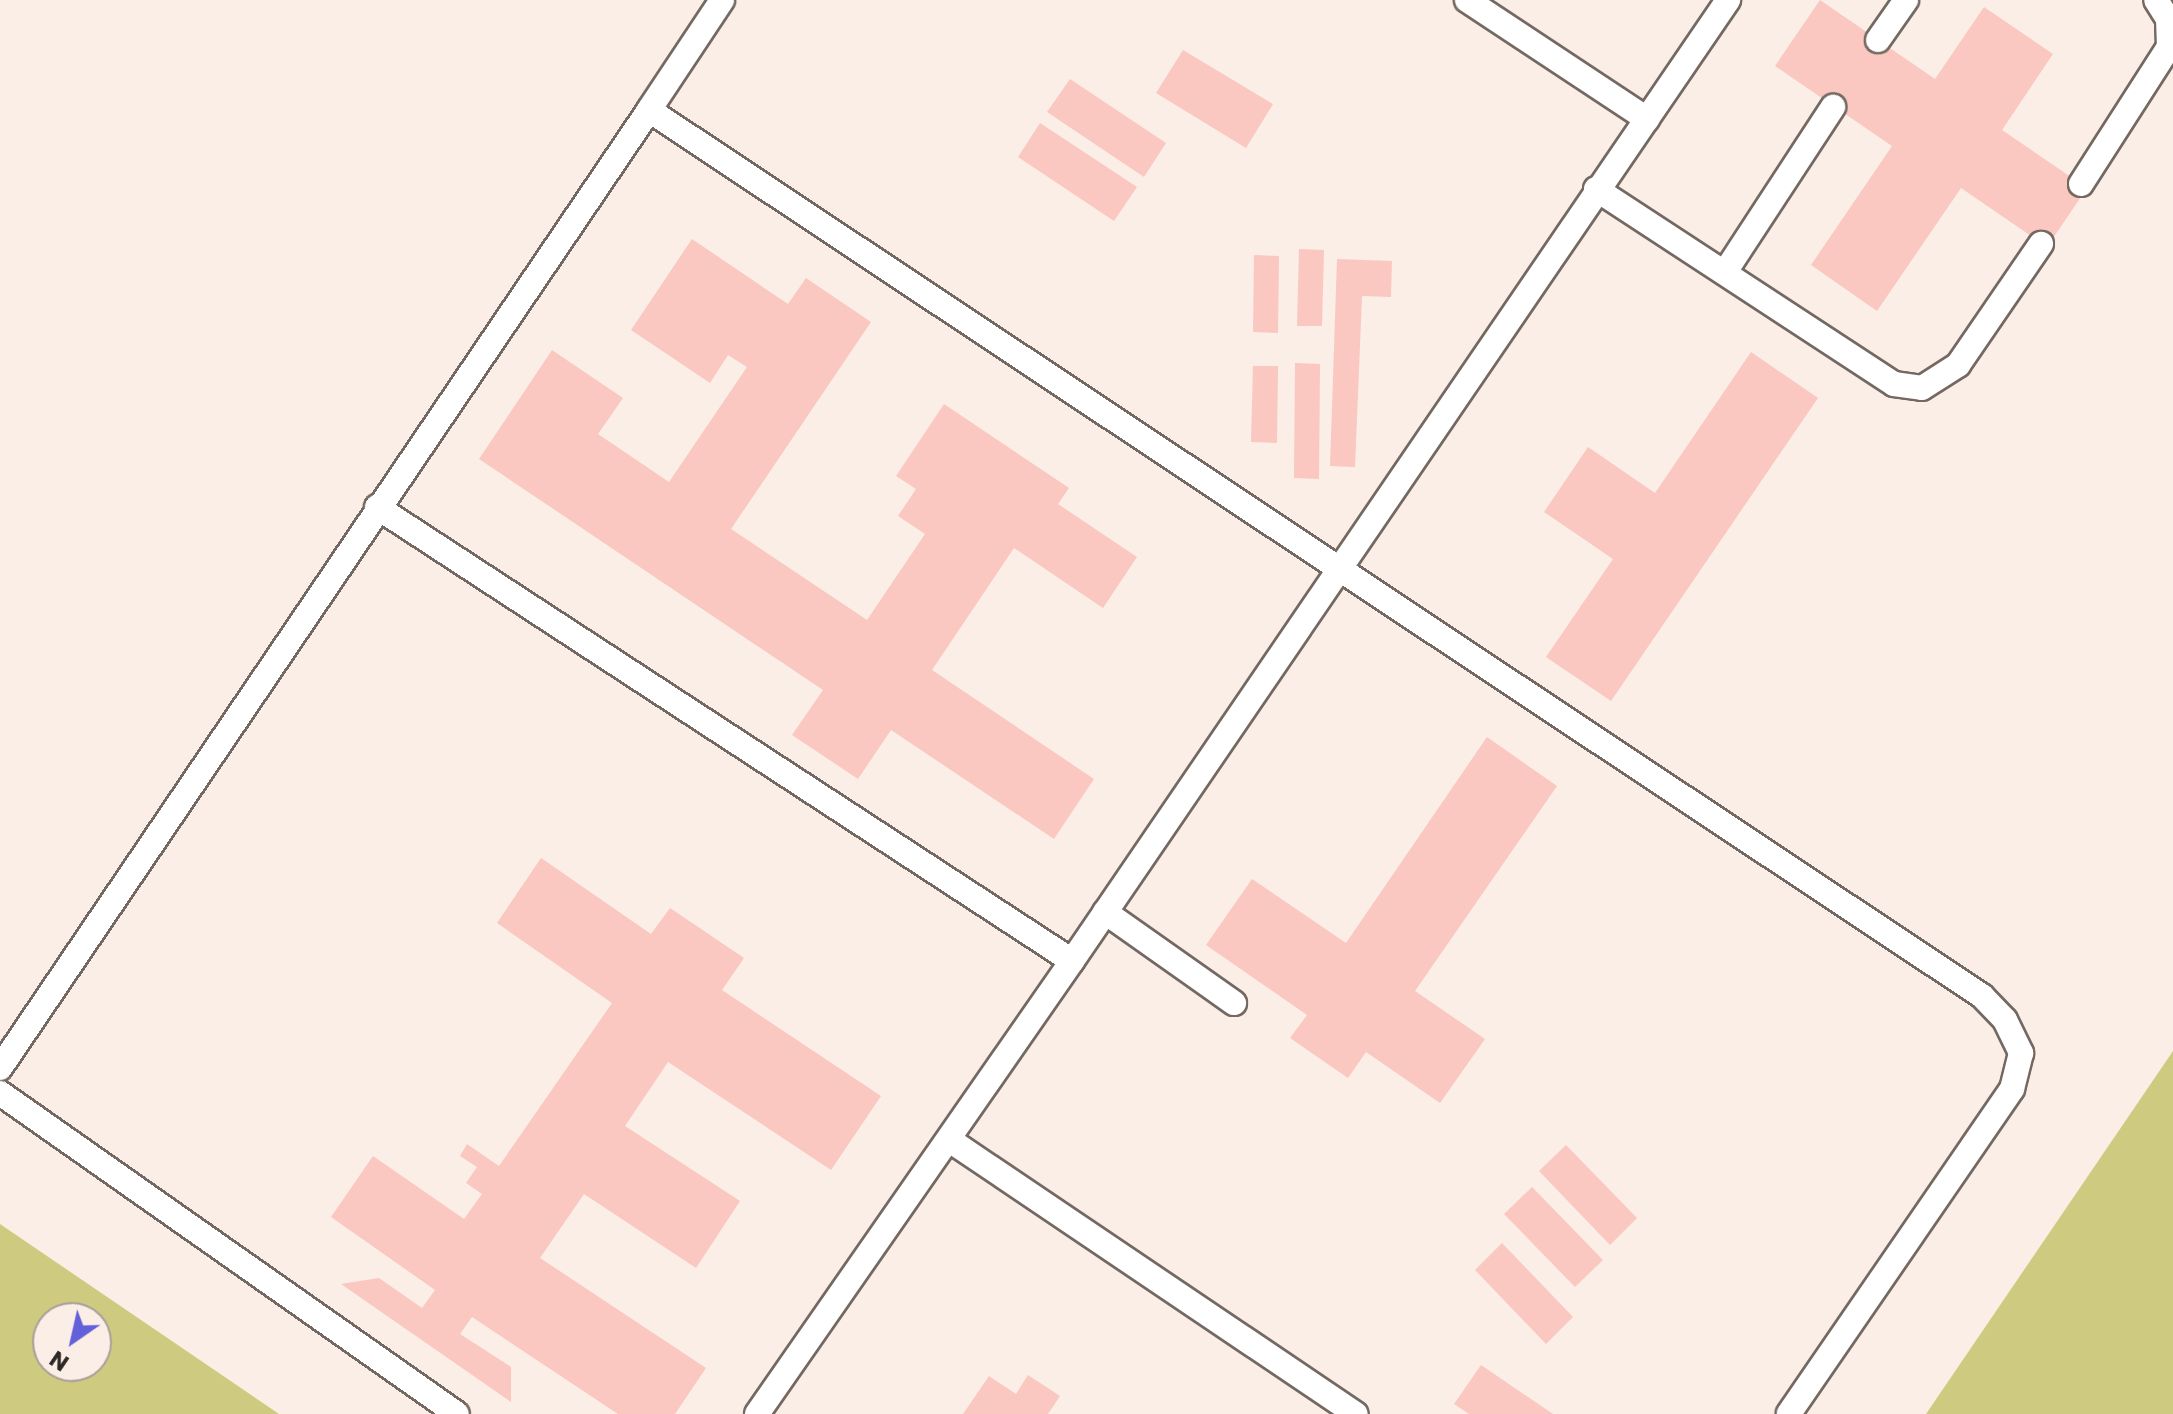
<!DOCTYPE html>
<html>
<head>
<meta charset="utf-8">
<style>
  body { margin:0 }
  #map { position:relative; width:2173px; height:1414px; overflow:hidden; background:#fbeee6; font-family:Poppins,sans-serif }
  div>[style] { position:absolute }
  .green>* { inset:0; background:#cecb80 }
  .building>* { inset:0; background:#fac7c1 }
  .roads { filter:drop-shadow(2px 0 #746962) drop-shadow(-2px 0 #746962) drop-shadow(0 2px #746962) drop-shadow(0 -2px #746962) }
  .lane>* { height:24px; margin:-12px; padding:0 12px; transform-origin:12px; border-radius:12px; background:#fff }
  span { translate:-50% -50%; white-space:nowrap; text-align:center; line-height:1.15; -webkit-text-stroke:7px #fbeee6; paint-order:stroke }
  .north { position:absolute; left:32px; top:1302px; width:80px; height:80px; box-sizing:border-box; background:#fbeee6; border:2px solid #a99f99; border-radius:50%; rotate:214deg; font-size:22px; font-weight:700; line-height:32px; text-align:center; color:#2e2926 }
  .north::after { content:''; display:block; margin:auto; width:28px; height:36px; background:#6261da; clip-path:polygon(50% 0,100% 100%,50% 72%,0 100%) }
</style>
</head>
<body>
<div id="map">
  <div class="green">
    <i style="clip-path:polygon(2173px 1051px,2173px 1414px,1926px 1414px)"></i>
    <i style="clip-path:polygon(evenodd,0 1224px,279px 1414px,0 1414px,0 1224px,48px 1318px,96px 1318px,96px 1366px,48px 1366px,48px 1318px)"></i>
  </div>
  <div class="building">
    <i style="clip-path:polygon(1820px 0,1935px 79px,1984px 7px,2053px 54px,2002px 130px,2087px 188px,2047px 247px,1961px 188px,1877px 311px,1811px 265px,1892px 146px,1775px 66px)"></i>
    <i style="clip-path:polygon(1183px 50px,1273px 104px,1246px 148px,1156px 93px)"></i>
    <i style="clip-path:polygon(1070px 79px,1166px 143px,1144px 177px,1047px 112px)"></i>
    <i style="clip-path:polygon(1040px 123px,1137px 187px,1114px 221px,1018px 157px)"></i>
    <i style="clip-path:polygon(692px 239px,788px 304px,806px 278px,871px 322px,731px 529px,867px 620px,925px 534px,898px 516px,916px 489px,896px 476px,944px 404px,1069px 488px,1058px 504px,1137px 557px,1103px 608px,1014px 548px,932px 670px,1094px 779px,1054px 839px,891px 730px,858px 779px,792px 735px,823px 690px,479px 459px,552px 350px,623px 398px,598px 434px,669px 482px,747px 367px,728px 355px,710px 383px,631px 330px)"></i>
    <i style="clip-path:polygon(1299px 249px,1324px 250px,1322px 326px,1297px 326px)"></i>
    <i style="clip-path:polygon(1254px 255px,1279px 256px,1278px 333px,1253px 332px)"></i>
    <i style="clip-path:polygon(1337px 259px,1392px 261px,1391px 297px,1362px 296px,1355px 467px,1330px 466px)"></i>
    <i style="clip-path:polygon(1751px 352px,1818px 398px,1611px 701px,1546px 657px,1613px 559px,1544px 512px,1588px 447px,1655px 493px)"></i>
    <i style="clip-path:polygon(1295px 363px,1320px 364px,1319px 479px,1294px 478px)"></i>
    <i style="clip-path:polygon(1253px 366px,1278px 366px,1277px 443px,1251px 442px)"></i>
    <i style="clip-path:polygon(1487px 737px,1557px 786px,1415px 991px,1485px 1039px,1440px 1103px,1366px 1052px,1348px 1078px,1290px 1038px,1307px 1015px,1206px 945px,1252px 879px,1346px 943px)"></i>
    <i style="clip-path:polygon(541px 858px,651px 934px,670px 908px,744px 958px,722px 990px,881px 1096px,831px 1170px,668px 1062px,625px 1126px,740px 1201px,696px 1268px,584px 1194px,540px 1258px,706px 1368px,675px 1414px,618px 1414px,472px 1317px,460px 1334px,511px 1367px,511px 1402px,341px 1284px,379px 1278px,422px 1308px,435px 1290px,331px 1217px,373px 1156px,464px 1219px,482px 1194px,466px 1183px,477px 1167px,460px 1156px,467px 1144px,499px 1166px,612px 1003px,497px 923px)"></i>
    <i style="clip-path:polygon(1566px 1145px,1637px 1218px,1610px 1245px,1539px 1171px)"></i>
    <i style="clip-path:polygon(1532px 1187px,1603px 1260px,1575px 1287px,1504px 1214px)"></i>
    <i style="clip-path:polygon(1502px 1243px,1573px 1317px,1546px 1344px,1475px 1270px)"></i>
    <i style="clip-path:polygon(1481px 1365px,1553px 1414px,1469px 1414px,1454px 1404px)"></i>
    <i style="clip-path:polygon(1028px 1375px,1060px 1396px,1048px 1414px,963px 1414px,989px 1376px,1016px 1394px)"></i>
  </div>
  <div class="roads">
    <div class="lane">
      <i style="left:1467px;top:0;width:216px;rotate:33.5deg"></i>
      <i style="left:1878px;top:40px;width:49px;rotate:-55deg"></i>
      <i style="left:649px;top:110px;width:132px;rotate:-56.4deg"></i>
      <i style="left:2081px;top:184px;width:163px;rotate:-57.3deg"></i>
      <i style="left:2169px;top:47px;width:28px;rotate:-92deg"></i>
      <i style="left:2168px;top:19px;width:22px;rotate:-122deg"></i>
      <i style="left:1596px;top:189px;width:356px;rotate:33.2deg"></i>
      <i style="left:1894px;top:384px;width:28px;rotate:8deg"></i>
      <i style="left:1922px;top:388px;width:43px;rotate:-32.6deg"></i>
      <i style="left:1958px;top:365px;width:147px;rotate:-55.6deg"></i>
      <i style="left:1727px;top:269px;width:194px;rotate:-56.8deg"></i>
      <i style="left:377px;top:507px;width:830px;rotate:33.15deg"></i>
      <i style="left:1072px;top:961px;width:552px;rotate:124.81deg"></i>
      <i style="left:1105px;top:912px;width:158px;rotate:35.2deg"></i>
      <i style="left:1072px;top:961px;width:1164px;rotate:-55.68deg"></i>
      <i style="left:0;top:1068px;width:1157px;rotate:-55.88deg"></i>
      <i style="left:649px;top:110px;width:1601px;rotate:33.61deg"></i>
      <i style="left:1982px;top:996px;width:33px;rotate:46deg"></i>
      <i style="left:2005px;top:1020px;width:37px;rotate:64deg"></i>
      <i style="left:2021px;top:1053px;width:37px;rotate:104deg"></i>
      <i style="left:2012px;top:1089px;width:394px;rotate:124.5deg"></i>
      <i style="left:0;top:1093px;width:558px;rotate:35.08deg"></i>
      <i style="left:951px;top:1141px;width:488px;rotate:34deg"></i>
    </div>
  </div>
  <div class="north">N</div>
</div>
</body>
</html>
